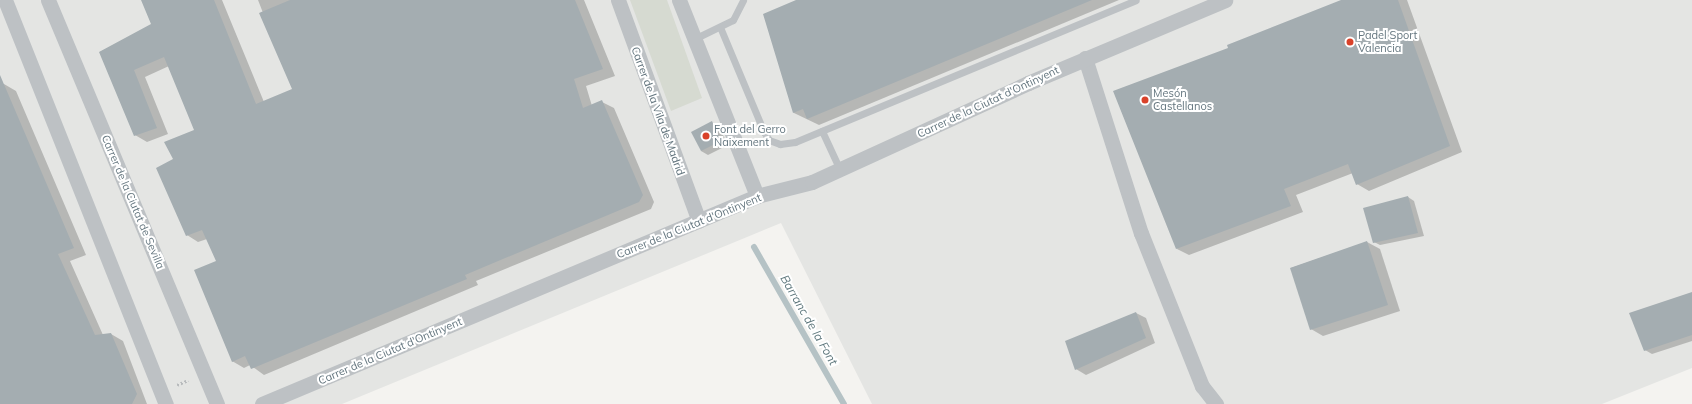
<!DOCTYPE html>
<html>
<head>
<meta charset="utf-8">
<style>
  body { margin:0 }
  #map { position:relative; width:1692px; height:404px; overflow:hidden; background:#f4f3f0; font-family:Mulish,sans-serif }
  div>[style] { position:absolute }
  .built>* { inset:0; background:#e4e5e3 }
  .green>* { inset:0; background:#d6dad1 }
  .shadow>* { inset:0; background:#0003 }
  .stream>* { height:6px; margin:-3px; padding:0 3px; transform-origin:3px; border-radius:3px; background:#b5c2c5 }
  .building>* { inset:0; background:#a4adb1 }
  .path>* { height:2.5px; margin-top:-1.25px; transform-origin:0; background:repeating-linear-gradient(90deg,#b7babc 0 2px,transparent 0 4px) }
  .service>* { height:7px; margin:-3.5px; padding:0 3.5px; transform-origin:3.5px; border-radius:3.5px; background:#bdc1c4 }
  .minor>* { height:15px; margin:-7.5px; padding:0 7.5px; transform-origin:7.5px; border-radius:7.5px; background:#bdc1c4 }
  .dots>* { width:11px; height:11px; translate:-50% -50%; box-sizing:border-box; border:2px solid #fff; border-radius:50% }
  span { translate:-50% -50%; white-space:nowrap; text-align:center; line-height:1.15; -webkit-text-stroke:4px #fff; paint-order:stroke }
  .poi-label { font-size:11px; color:#64767f }
  .left { translate:0 -50%; text-align:left }
  .street-label { font-size:11px; color:#64767f }
  .water-label { font-size:12px; color:#5f787d; font-style:italic }
</style>
</head>
<body>
<div id="map">
  <div class="built">
    <i style="clip-path:polygon(0 0,1692px 0,1692px 368px,1602px 404px,872px 404px,781px 223px,342px 404px,0 404px)"></i>
  </div>
  <div class="green">
    <i style="clip-path:polygon(630px 0,667px 0,702px 98px,671px 111px)"></i>
  </div>
  <div class="shadow">
    <i style="clip-path:polygon(142px 0,222px 0,264px 102px,293px 90px,258px 0,584px 0,615px 76px,586px 86px,592px 106px,602px 102px,614px 108px,654px 202px,651px 209px,476px 281px,478px 285px,264px 375px,250px 365px,244px 368px,232px 361px,217px 262px,207px 239px,198px 242px,187px 235px,174px 160px,195px 130px,169px 66px,145px 77px,168px 134px,147px 142px,135px 135px,100px 52px,152px 25px)"></i>
    <i style="clip-path:polygon(799px 0,1119px 0,819px 125px,794px 113px,764px 15px)"></i>
    <i style="clip-path:polygon(1345px 0,1407px 0,1462px 152px,1369px 191px,1357px 184px,1353px 173px,1296px 195px,1303px 212px,1189px 255px,1177px 249px,1230px 48px)"></i>
    <i style="clip-path:polygon(4px 84px,16px 91px,86px 255px,70px 261px,103px 335px,111px 334px,123px 341px,147px 404px,0 404px,0 86px)"></i>
    <i style="clip-path:polygon(712px 123px,719px 127px,728px 145px,708px 155px,701px 151px)"></i>
    <i style="clip-path:polygon(1408px 197px,1414px 201px,1424px 236px,1380px 245px,1374px 242px)"></i>
    <i style="clip-path:polygon(1367px 242px,1380px 249px,1400px 311px,1323px 336px,1311px 329px,1291px 268px)"></i>
    <i style="clip-path:polygon(1692px 293px,1692px 341px,1652px 354px,1645px 350px)"></i>
    <i style="clip-path:polygon(1136px 313px,1146px 318px,1155px 343px,1086px 375px,1076px 369px)"></i>
  </div>
  <div class="stream">
    <i style="left:754px;top:247px;width:181px;rotate:60.2deg"></i>
  </div>
  <div class="building">
    <i style="clip-path:polygon(141px 0,214px 0,256px 104px,292px 89px,259px 13px,290px 0,575px 0,603px 69px,574px 79px,583px 108px,602px 100px,643px 195px,639px 202px,465px 275px,467px 279px,251px 369px,245px 356px,232px 362px,194px 270px,216px 261px,202px 230px,186px 236px,156px 168px,173px 159px,164px 142px,194px 130px,164px 57px,134px 70px,157px 128px,134px 136px,99px 52px,151px 24px)"></i>
    <i style="clip-path:polygon(796px 0,1092px 0,807px 119px,803px 109px,793px 113px,763px 14px)"></i>
    <i style="clip-path:polygon(1341px 0,1398px 0,1450px 146px,1356px 185px,1348px 164px,1284px 189px,1291px 206px,1176px 249px,1113px 91px,1228px 48px,1227px 45px)"></i>
    <i style="clip-path:polygon(0 75px,74px 248px,58px 254px,95px 335px,111px 333px,137px 394px,132px 404px,0 404px)"></i>
    <i style="clip-path:polygon(712px 121px,721px 141px,701px 151px,691px 132px)"></i>
    <i style="clip-path:polygon(1408px 196px,1418px 233px,1373px 243px,1363px 208px)"></i>
    <i style="clip-path:polygon(1367px 241px,1388px 305px,1310px 330px,1290px 268px)"></i>
    <i style="clip-path:polygon(1692px 292px,1692px 335px,1644px 351px,1629px 313px)"></i>
    <i style="clip-path:polygon(1136px 312px,1146px 338px,1075px 370px,1065px 341px)"></i>
  </div>
  <div class="path">
    <i style="left:177px;top:385px;width:12px;rotate:-24deg"></i>
  </div>
  <div class="service">
    <i style="left:720px;top:27px;width:114px;rotate:67.3deg"></i>
    <i style="left:764px;top:132px;width:9px;rotate:58deg"></i>
    <i style="left:769px;top:140px;width:12px;rotate:20deg"></i>
    <i style="left:780px;top:144px;width:15px;rotate:-8deg"></i>
    <i style="left:795px;top:142px;width:369px;rotate:-22.6deg"></i>
    <i style="left:694px;top:39px;width:43px;rotate:-26deg"></i>
    <i style="left:733px;top:20px;width:22px;rotate:-63deg"></i>
    <i style="left:822px;top:131px;width:43px;rotate:65.2deg"></i>
  </div>
  <div class="minor">
    <i style="left:5px;top:0;width:435px;rotate:68.3deg"></i>
    <i style="left:48px;top:0;width:438px;rotate:67.3deg"></i>
    <i style="left:618px;top:0;width:235px;rotate:69.9deg"></i>
    <i style="left:679px;top:0;width:211px;rotate:68.3deg"></i>
    <i style="left:1085px;top:58px;width:184px;rotate:72.3deg"></i>
    <i style="left:1141px;top:233px;width:165px;rotate:68.3deg"></i>
    <i style="left:1202px;top:386px;width:23px;rotate:52deg"></i>
    <i style="left:262px;top:404px;width:537px;rotate:-22.79deg"></i>
    <i style="left:757px;top:196px;width:57px;rotate:-14.3deg"></i>
    <i style="left:812px;top:182px;width:238px;rotate:-24.6deg"></i>
    <i style="left:1028px;top:83px;width:214px;rotate:-22.8deg"></i>
  </div>
  <div class="dots">
    <i style="left:1350px;top:42px;background:#d9422a"></i>
    <i style="left:1145px;top:100px;background:#d9422a"></i>
    <i style="left:706px;top:136px;background:#d9422a"></i>
  </div>
  <div class="poi-label">
    <span class="left" style="left:1358px;top:42px">Padel Sport<br>Valencia</span>
    <span class="left" style="left:1153px;top:100px">Mesón<br>Castellanos</span>
    <span class="left" style="left:714px;top:136px">Font del Gerro<br>Naixement</span>
  </div>
  <div class="street-label">
    <span style="left:988px;top:102px;rotate:-25deg">Carrer de la Ciutat d'Ontinyent</span>
    <span style="left:658px;top:111px;rotate:70deg">Carrer de la Vila de Madrid</span>
    <span style="left:133px;top:202px;rotate:67deg">Carrer de la Ciutat de Sevilla</span>
    <span style="left:689px;top:226px;rotate:-22deg">Carrer de la Ciutat d'Ontinyent</span>
    <span style="left:390px;top:351px;rotate:-23deg">Carrer de la Ciutat d'Ontinyent</span>
  </div>
  <div class="water-label">
    <span style="left:809px;top:320px;rotate:60deg">Barranc de la Font</span>
  </div>
</div>
</body>
</html>
